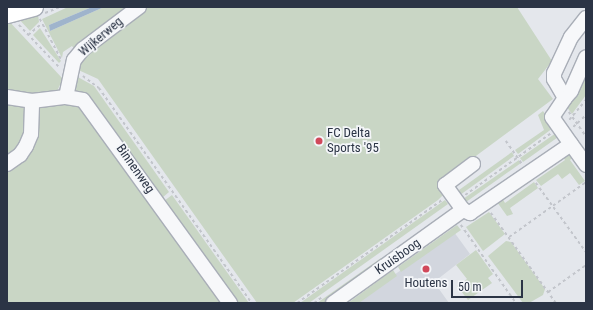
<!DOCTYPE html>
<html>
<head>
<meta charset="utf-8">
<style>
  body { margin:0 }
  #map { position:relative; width:593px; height:310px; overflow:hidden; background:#e4e7ec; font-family:"Roboto Condensed",sans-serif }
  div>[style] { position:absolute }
  .built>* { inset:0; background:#d2d6de }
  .green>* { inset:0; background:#c9d6c5 }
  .water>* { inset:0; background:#9fb4cc }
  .path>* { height:1.5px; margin-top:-0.75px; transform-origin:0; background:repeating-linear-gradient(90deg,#c2c5cb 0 3px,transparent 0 6px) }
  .roads { filter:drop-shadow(1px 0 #a9aeb7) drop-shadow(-1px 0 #a9aeb7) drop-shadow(0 1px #a9aeb7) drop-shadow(0 -1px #a9aeb7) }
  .minor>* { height:14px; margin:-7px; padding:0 7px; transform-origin:7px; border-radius:7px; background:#f7f8fa }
  .major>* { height:17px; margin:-8.5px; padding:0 8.5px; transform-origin:8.5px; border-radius:8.5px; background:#fff }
  .dots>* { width:11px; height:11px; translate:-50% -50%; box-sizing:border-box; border:2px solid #f4f6f9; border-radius:50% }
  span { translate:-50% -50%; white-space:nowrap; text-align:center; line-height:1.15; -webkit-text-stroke:3.5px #f4f6f9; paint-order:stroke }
  .street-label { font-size:13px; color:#2b3445 }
  .poi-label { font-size:13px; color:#2b3445 }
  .left { translate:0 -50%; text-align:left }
  .frame { position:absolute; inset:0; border:8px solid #2b3445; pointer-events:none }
  .scale { position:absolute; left:451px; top:280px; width:72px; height:18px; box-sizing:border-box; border:2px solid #2b3445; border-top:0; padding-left:5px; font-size:12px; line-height:14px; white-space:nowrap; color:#2b3445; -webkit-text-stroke:3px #f4f6f9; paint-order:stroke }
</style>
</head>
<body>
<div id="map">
  <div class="built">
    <i style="clip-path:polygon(454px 232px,470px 254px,434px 282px,449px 303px,355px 303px)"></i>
  </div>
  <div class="green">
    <i style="clip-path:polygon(68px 7px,92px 7px,49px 25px,50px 31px,104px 7px,136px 7px,76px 51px,72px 46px,63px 52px,62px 58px,42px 19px)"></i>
    <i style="clip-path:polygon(146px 7px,517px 7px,552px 61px,538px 79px,553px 99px,438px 184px,444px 194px,438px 200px,293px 303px,257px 303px,98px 79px,74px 68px,78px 58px)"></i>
    <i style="clip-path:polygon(38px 14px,39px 22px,30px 31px,17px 17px)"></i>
    <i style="clip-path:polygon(7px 19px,63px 79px,56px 93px,27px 96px,7px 92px)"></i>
    <i style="clip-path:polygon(40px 28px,61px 61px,59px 63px,33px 35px)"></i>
    <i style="clip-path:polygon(586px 74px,586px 95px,572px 114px,566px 106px)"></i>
    <i style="clip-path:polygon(76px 76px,94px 86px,169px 192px,162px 198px,73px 90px)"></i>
    <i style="clip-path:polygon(62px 101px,83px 106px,226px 303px,7px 303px,7px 169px,18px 160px,35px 110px,40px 104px)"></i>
    <i style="clip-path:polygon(7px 102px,22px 104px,27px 110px,26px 138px,7px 161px)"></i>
    <i style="clip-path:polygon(543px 111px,553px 125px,553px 128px,518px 154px,515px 150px,544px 130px,538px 115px)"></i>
    <i style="clip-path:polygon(556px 133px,561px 135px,523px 162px,520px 158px)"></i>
    <i style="clip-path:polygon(512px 152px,514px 156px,460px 195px,459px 190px)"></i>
    <i style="clip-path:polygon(565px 152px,575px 155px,570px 160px,585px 181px,579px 185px,570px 173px,562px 179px,558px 174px,541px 186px,536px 180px,565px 160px,562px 155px)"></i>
    <i style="clip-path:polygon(519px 160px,521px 163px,466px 202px,463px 199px)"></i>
    <i style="clip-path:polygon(534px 182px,538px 188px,510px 208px,513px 214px,507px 216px,497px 202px,502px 198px,505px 203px)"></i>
    <i style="clip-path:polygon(172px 195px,249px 303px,236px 303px,164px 201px)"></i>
    <i style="clip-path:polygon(445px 200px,448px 204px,309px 303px,300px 303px)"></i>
    <i style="clip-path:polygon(489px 212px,505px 234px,483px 251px,466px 227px)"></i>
    <i style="clip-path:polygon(457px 225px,461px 230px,401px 272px,398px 267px)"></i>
    <i style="clip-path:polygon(506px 241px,511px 242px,545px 289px,543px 295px,529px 303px,523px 303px,488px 256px)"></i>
    <i style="clip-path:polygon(476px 250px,493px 274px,488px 278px,492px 283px,468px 300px,457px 286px,467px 279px,456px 265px)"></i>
    <i style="clip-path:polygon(381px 258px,385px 260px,325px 303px,317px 303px)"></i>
    <i style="clip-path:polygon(393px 270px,397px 276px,359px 303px,348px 303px)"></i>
  </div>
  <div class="water">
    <i style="clip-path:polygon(92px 7px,104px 7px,50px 31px,49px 25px)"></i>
  </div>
  <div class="path">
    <i style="left:45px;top:13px;width:16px;rotate:-22deg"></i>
    <i style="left:40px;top:19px;width:45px;rotate:62.3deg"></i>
    <i style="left:19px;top:25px;width:59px;rotate:46.4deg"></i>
    <i style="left:28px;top:35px;width:17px;rotate:-40deg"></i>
    <i style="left:83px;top:76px;width:20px;rotate:37deg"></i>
    <i style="left:99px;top:88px;width:264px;rotate:54.6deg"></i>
    <i style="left:569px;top:112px;width:29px;rotate:55deg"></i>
    <i style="left:569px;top:120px;width:26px;rotate:-50deg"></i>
    <i style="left:573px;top:127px;width:18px;rotate:-43deg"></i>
    <i style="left:506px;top:141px;width:28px;rotate:55deg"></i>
    <i style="left:536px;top:183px;width:85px;rotate:54.1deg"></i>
    <i style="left:465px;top:195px;width:105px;rotate:-35.7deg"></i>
    <i style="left:491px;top:213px;width:111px;rotate:54.2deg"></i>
    <i style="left:461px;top:225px;width:95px;rotate:54.8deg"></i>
    <i style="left:509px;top:237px;width:95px;rotate:-35.5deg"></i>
    <i style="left:548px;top:292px;width:47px;rotate:-35.4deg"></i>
    <i style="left:297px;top:303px;width:178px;rotate:-35.4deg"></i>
    <i style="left:314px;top:303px;width:10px;rotate:-37deg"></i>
  </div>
  <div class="roads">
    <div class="minor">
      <i style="left:586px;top:18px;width:24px;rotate:128deg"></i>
      <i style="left:571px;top:37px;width:40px;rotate:115deg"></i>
      <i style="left:554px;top:73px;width:6px;rotate:90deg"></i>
      <i style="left:554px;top:79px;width:22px;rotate:60deg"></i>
      <i style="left:565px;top:98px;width:9px;rotate:-49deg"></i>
      <i style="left:571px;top:91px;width:37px;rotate:-66deg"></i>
      <i style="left:7px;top:97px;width:25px;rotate:9deg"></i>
      <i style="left:32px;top:101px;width:34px;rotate:-7deg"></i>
      <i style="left:66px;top:97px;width:17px;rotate:10deg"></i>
      <i style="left:83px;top:100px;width:251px;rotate:54.1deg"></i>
      <i style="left:66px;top:97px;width:38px;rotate:-78deg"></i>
      <i style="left:74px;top:60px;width:14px;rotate:-51deg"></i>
      <i style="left:83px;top:49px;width:70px;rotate:-36.9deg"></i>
      <i style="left:565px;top:98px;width:23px;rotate:124deg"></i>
      <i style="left:552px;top:117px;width:33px;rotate:55deg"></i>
      <i style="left:7px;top:164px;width:16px;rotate:-35deg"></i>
      <i style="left:20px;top:155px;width:11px;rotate:-56deg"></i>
      <i style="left:26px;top:146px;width:13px;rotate:-67deg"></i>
      <i style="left:31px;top:134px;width:33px;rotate:-88deg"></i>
      <i style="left:473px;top:164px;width:35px;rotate:143deg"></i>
      <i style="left:445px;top:185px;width:31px;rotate:54deg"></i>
      <i style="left:463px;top:210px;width:8px;rotate:23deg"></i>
      <i style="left:470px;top:213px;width:122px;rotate:-34.3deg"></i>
      <i style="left:571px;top:144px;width:26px;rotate:54deg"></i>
      <i style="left:333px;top:303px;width:160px;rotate:-35.6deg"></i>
    </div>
    <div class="major">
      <i style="left:7px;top:14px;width:28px;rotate:-15deg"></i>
    </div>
  </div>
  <div class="dots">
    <i style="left:319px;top:141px;background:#d1495b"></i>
    <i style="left:426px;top:269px;background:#d1495b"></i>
  </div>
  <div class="street-label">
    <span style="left:101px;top:37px;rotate:-40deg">Wijkerweg</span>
    <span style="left:135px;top:169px;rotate:55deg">Binnenweg</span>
    <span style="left:398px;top:257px;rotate:-35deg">Kruisboog</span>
  </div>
  <div class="poi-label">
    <span class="left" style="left:327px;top:141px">FC Delta<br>Sports '95</span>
    <span style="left:426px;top:283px">Houtens</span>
  </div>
  <div class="frame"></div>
  <div class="scale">50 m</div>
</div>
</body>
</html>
